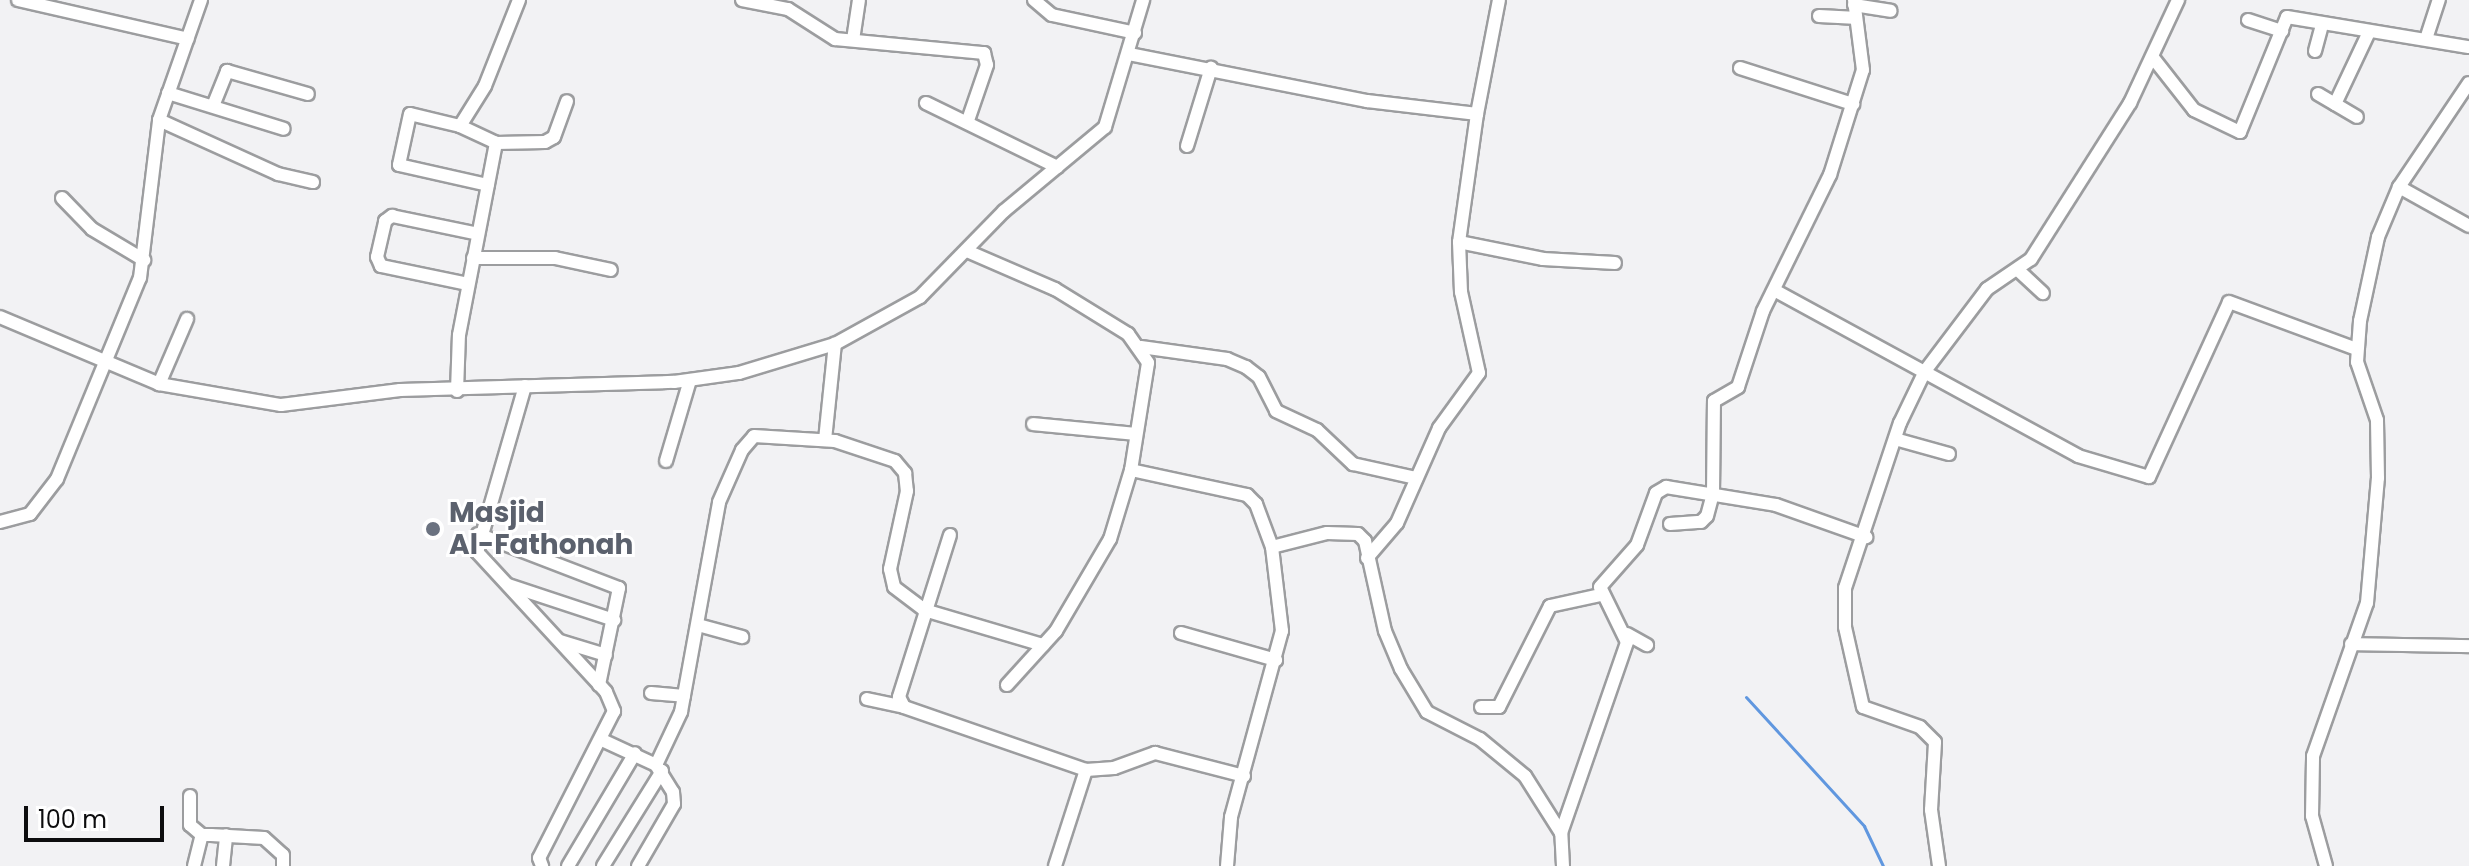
<!DOCTYPE html>
<html>
<head>
<meta charset="utf-8">
<style>
  body { margin:0 }
  #map { position:relative; width:2469px; height:866px; overflow:hidden; background:#f2f2f4; font-family:Poppins,sans-serif }
  div>[style] { position:absolute }
  .stream>* { height:3px; margin:-1.5px; padding:0 1.5px; transform-origin:1.5px; border-radius:1.5px; background:#6097df }
  .roads { filter:drop-shadow(2px 0 #9c9d9f) drop-shadow(-2px 0 #9c9d9f) drop-shadow(0 2px #9c9d9f) drop-shadow(0 -2px #9c9d9f) }
  .minor>* { height:12px; margin:-6px; padding:0 6px; transform-origin:6px; border-radius:6px; background:#fff }
  .dots>* { width:22px; height:22px; translate:-50% -50%; box-sizing:border-box; border:4px solid #fff; border-radius:50% }
  span { translate:-50% -50%; white-space:nowrap; text-align:center; line-height:1.15; -webkit-text-stroke:6px #fff; paint-order:stroke }
  .worship-label { font-size:28px; color:#5b616d; font-weight:700 }
  .left { translate:0 -50%; text-align:left }
  .scale { position:absolute; left:24px; top:806px; width:140px; height:36px; box-sizing:border-box; border:4px solid #0d0d0e; border-top:0; padding-left:10px; font-size:24px; line-height:28px; white-space:nowrap; color:#0d0d0e; -webkit-text-stroke:6px #fff; paint-order:stroke }
</style>
</head>
<body>
<div id="map">
  <div class="stream">
    <i style="left:1746px;top:697px;width:175px;rotate:47.5deg"></i>
    <i style="left:1864px;top:826px;width:44px;rotate:64.6deg"></i>
  </div>
  <div class="roads">
    <div class="minor">
      <i style="left:18px;top:0;width:174px;rotate:12.9deg"></i>
      <i style="left:519px;top:0;width:92px;rotate:111.6deg"></i>
      <i style="left:485px;top:86px;width:47px;rotate:122deg"></i>
      <i style="left:460px;top:126px;width:40px;rotate:25deg"></i>
      <i style="left:496px;top:143px;width:49px;rotate:-1.2deg"></i>
      <i style="left:545px;top:142px;width:10px;rotate:-29deg"></i>
      <i style="left:554px;top:137px;width:38px;rotate:-70deg"></i>
      <i style="left:742px;top:0;width:47px;rotate:11.1deg"></i>
      <i style="left:788px;top:9px;width:56px;rotate:32.6deg"></i>
      <i style="left:835px;top:39px;width:150px;rotate:5.4deg"></i>
      <i style="left:984px;top:53px;width:12px;rotate:76deg"></i>
      <i style="left:987px;top:65px;width:61px;rotate:109deg"></i>
      <i style="left:1034px;top:0;width:23px;rotate:40deg"></i>
      <i style="left:1052px;top:15px;width:85px;rotate:12.2deg"></i>
      <i style="left:1854px;top:5px;width:37px;rotate:9deg"></i>
      <i style="left:1819px;top:16px;width:34px;rotate:3deg"></i>
      <i style="left:2248px;top:20px;width:36px;rotate:18deg"></i>
      <i style="left:2427px;top:36px;width:38px;rotate:-72deg"></i>
      <i style="left:853px;top:40px;width:40px;rotate:-81.5deg"></i>
      <i style="left:2315px;top:51px;width:28px;rotate:-75deg"></i>
      <i style="left:1129px;top:54px;width:243px;rotate:11.2deg"></i>
      <i style="left:1367px;top:101px;width:111px;rotate:6.7deg"></i>
      <i style="left:1477px;top:114px;width:116px;rotate:-79.1deg"></i>
      <i style="left:2154px;top:59px;width:65px;rotate:51.9deg"></i>
      <i style="left:2194px;top:110px;width:51px;rotate:25.6deg"></i>
      <i style="left:2240px;top:132px;width:124px;rotate:-67.8deg"></i>
      <i style="left:2287px;top:17px;width:184px;rotate:9.4deg"></i>
      <i style="left:1740px;top:68px;width:119px;rotate:17.7deg"></i>
      <i style="left:168px;top:93px;width:121px;rotate:17.2deg"></i>
      <i style="left:2318px;top:94px;width:45px;rotate:30.5deg"></i>
      <i style="left:926px;top:103px;width:146px;rotate:26deg"></i>
      <i style="left:2335px;top:104px;width:80px;rotate:-64.7deg"></i>
      <i style="left:213px;top:106px;width:38px;rotate:-68deg"></i>
      <i style="left:227px;top:71px;width:84px;rotate:15.9deg"></i>
      <i style="left:1477px;top:114px;width:129px;rotate:98deg"></i>
      <i style="left:1459px;top:242px;width:86px;rotate:11.4deg"></i>
      <i style="left:1543px;top:259px;width:72px;rotate:3.2deg"></i>
      <i style="left:159px;top:120px;width:131px;rotate:24.4deg"></i>
      <i style="left:278px;top:174px;width:36px;rotate:13deg"></i>
      <i style="left:460px;top:126px;width:51px;rotate:-166.5deg"></i>
      <i style="left:410px;top:114px;width:52px;rotate:102.2deg"></i>
      <i style="left:399px;top:165px;width:91px;rotate:12.7deg"></i>
      <i style="left:1187px;top:146px;width:82px;rotate:-72.9deg"></i>
      <i style="left:2399px;top:187px;width:80px;rotate:29.1deg"></i>
      <i style="left:62px;top:198px;width:43px;rotate:45.9deg"></i>
      <i style="left:92px;top:229px;width:61px;rotate:30.8deg"></i>
      <i style="left:967px;top:251px;width:96px;rotate:23.4deg"></i>
      <i style="left:1055px;top:289px;width:86px;rotate:31.7deg"></i>
      <i style="left:1128px;top:334px;width:35px;rotate:55deg"></i>
      <i style="left:1148px;top:363px;width:108px;rotate:99deg"></i>
      <i style="left:1131px;top:470px;width:72px;rotate:106.9deg"></i>
      <i style="left:1110px;top:539px;width:107px;rotate:120.4deg"></i>
      <i style="left:1056px;top:631px;width:73px;rotate:132.2deg"></i>
      <i style="left:473px;top:258px;width:82px"></i>
      <i style="left:555px;top:258px;width:57px;rotate:12.1deg"></i>
      <i style="left:2018px;top:270px;width:34px;rotate:43deg"></i>
      <i style="left:468px;top:284px;width:89px;rotate:-168.3deg"></i>
      <i style="left:381px;top:266px;width:10px;rotate:-114deg"></i>
      <i style="left:377px;top:257px;width:37px;rotate:-77deg"></i>
      <i style="left:385px;top:221px;width:9px;rotate:-36deg"></i>
      <i style="left:392px;top:216px;width:88px;rotate:11.8deg"></i>
      <i style="left:1774px;top:290px;width:346px;rotate:28.6deg"></i>
      <i style="left:2078px;top:456px;width:74px;rotate:16.5deg"></i>
      <i style="left:2149px;top:477px;width:192px;rotate:-65.4deg"></i>
      <i style="left:2229px;top:302px;width:136px;rotate:20.2deg"></i>
      <i style="left:0;top:317px;width:173px;rotate:22.8deg"></i>
      <i style="left:159px;top:384px;width:124px;rotate:9.8deg"></i>
      <i style="left:281px;top:405px;width:120px;rotate:-7.2deg"></i>
      <i style="left:400px;top:390px;width:274px;rotate:-1.7deg"></i>
      <i style="left:674px;top:382px;width:66px;rotate:-7.9deg"></i>
      <i style="left:739px;top:373px;width:100px;rotate:-16.8deg"></i>
      <i style="left:835px;top:344px;width:97px;rotate:-28.9deg"></i>
      <i style="left:920px;top:297px;width:120px;rotate:-45.7deg"></i>
      <i style="left:1004px;top:211px;width:131px;rotate:-39.7deg"></i>
      <i style="left:1105px;top:127px;width:133px;rotate:-73.3deg"></i>
      <i style="left:1141px;top:347px;width:87px;rotate:7.9deg"></i>
      <i style="left:1227px;top:359px;width:21px;rotate:23deg"></i>
      <i style="left:1246px;top:367px;width:16px;rotate:38deg"></i>
      <i style="left:1259px;top:377px;width:38px;rotate:63deg"></i>
      <i style="left:1276px;top:411px;width:45px;rotate:24.9deg"></i>
      <i style="left:1317px;top:430px;width:50px;rotate:43.4deg"></i>
      <i style="left:1353px;top:464px;width:65px;rotate:12.5deg"></i>
      <i style="left:159px;top:384px;width:71px;rotate:-66.7deg"></i>
      <i style="left:525px;top:386px;width:173px;rotate:106.1deg"></i>
      <i style="left:477px;top:552px;width:190px;rotate:47.3deg"></i>
      <i style="left:606px;top:692px;width:21px;rotate:67deg"></i>
      <i style="left:614px;top:711px;width:165px;rotate:117deg"></i>
      <i style="left:539px;top:858px;width:9px;rotate:69deg"></i>
      <i style="left:457px;top:391px;width:56px;rotate:-88deg"></i>
      <i style="left:459px;top:335px;width:196px;rotate:-79.1deg"></i>
      <i style="left:1033px;top:424px;width:103px;rotate:5.5deg"></i>
      <i style="left:1895px;top:439px;width:56px;rotate:15.5deg"></i>
      <i style="left:825px;top:440px;width:97px;rotate:-84.1deg"></i>
      <i style="left:666px;top:461px;width:84px;rotate:-73.5deg"></i>
      <i style="left:1131px;top:470px;width:119px;rotate:12.2deg"></i>
      <i style="left:1247px;top:495px;width:13px;rotate:45deg"></i>
      <i style="left:1256px;top:504px;width:46px;rotate:69.6deg"></i>
      <i style="left:1272px;top:547px;width:57px;rotate:-14.3deg"></i>
      <i style="left:1327px;top:533px;width:31px;rotate:2deg"></i>
      <i style="left:1358px;top:534px;width:10px;rotate:45deg"></i>
      <i style="left:1365px;top:541px;width:92px;rotate:77.5deg"></i>
      <i style="left:1385px;top:631px;width:41px;rotate:67.2deg"></i>
      <i style="left:1401px;top:669px;width:50px;rotate:58.8deg"></i>
      <i style="left:1427px;top:712px;width:59px;rotate:27deg"></i>
      <i style="left:1480px;top:739px;width:58px;rotate:39.4deg"></i>
      <i style="left:1525px;top:776px;width:67px;rotate:57.7deg"></i>
      <i style="left:0;top:522px;width:31px;rotate:-15deg"></i>
      <i style="left:30px;top:514px;width:44px;rotate:-52.4deg"></i>
      <i style="left:57px;top:479px;width:217px;rotate:-67.6deg"></i>
      <i style="left:140px;top:278px;width:159px;rotate:-83.1deg"></i>
      <i style="left:159px;top:120px;width:127px;rotate:-70.7deg"></i>
      <i style="left:1670px;top:524px;width:31px;rotate:-4deg"></i>
      <i style="left:1701px;top:522px;width:8px;rotate:-45deg"></i>
      <i style="left:1707px;top:516px;width:23px;rotate:-75deg"></i>
      <i style="left:1713px;top:494px;width:93px;rotate:-89.4deg"></i>
      <i style="left:1714px;top:401px;width:28px;rotate:-30deg"></i>
      <i style="left:1738px;top:387px;width:80px;rotate:-71.8deg"></i>
      <i style="left:1763px;top:311px;width:152px;rotate:-63.8deg"></i>
      <i style="left:1830px;top:175px;width:110px;rotate:-72.6deg"></i>
      <i style="left:1863px;top:70px;width:71px;rotate:-97.3deg"></i>
      <i style="left:478px;top:534px;width:151px;rotate:21deg"></i>
      <i style="left:619px;top:588px;width:99px;rotate:101.7deg"></i>
      <i style="left:950px;top:535px;width:170px;rotate:107.5deg"></i>
      <i style="left:899px;top:697px;width:11px;rotate:63deg"></i>
      <i style="left:904px;top:707px;width:193px;rotate:19.1deg"></i>
      <i style="left:1086px;top:770px;width:28px;rotate:-4deg"></i>
      <i style="left:1114px;top:768px;width:44px;rotate:-20.1deg"></i>
      <i style="left:1155px;top:753px;width:92px;rotate:14.5deg"></i>
      <i style="left:1367px;top:558px;width:46px;rotate:-49.4deg"></i>
      <i style="left:1397px;top:523px;width:104px;rotate:-66.1deg"></i>
      <i style="left:1439px;top:428px;width:68px;rotate:-54deg"></i>
      <i style="left:1479px;top:373px;width:83px;rotate:-102.5deg"></i>
      <i style="left:1461px;top:292px;width:50px;rotate:-92.3deg"></i>
      <i style="left:508px;top:585px;width:112px;rotate:18.3deg"></i>
      <i style="left:698px;top:625px;width:46px;rotate:15.3deg"></i>
      <i style="left:1181px;top:633px;width:99px;rotate:15.9deg"></i>
      <i style="left:1627px;top:634px;width:23px;rotate:29deg"></i>
      <i style="left:560px;top:641px;width:48px;rotate:16.9deg"></i>
      <i style="left:2351px;top:644px;width:118px;rotate:1deg"></i>
      <i style="left:651px;top:693px;width:33px;rotate:5deg"></i>
      <i style="left:867px;top:699px;width:38px;rotate:12deg"></i>
      <i style="left:1481px;top:707px;width:18px"></i>
      <i style="left:1499px;top:707px;width:113px;rotate:-63.2deg"></i>
      <i style="left:1550px;top:606px;width:51px;rotate:-12.4deg"></i>
      <i style="left:602px;top:740px;width:60px;rotate:24.8deg"></i>
      <i style="left:656px;top:765px;width:32px;rotate:58deg"></i>
      <i style="left:673px;top:792px;width:12px;rotate:85deg"></i>
      <i style="left:674px;top:804px;width:72px;rotate:120.1deg"></i>
      <i style="left:656px;top:765px;width:59px;rotate:-64.7deg"></i>
      <i style="left:681px;top:712px;width:213px;rotate:-79.7deg"></i>
      <i style="left:719px;top:502px;width:57px;rotate:-66.1deg"></i>
      <i style="left:742px;top:450px;width:18px;rotate:-49deg"></i>
      <i style="left:754px;top:436px;width:81px;rotate:3.5deg"></i>
      <i style="left:835px;top:441px;width:63px;rotate:18.4deg"></i>
      <i style="left:895px;top:461px;width:16px;rotate:50deg"></i>
      <i style="left:905px;top:473px;width:18px;rotate:84deg"></i>
      <i style="left:907px;top:491px;width:80px;rotate:102.3deg"></i>
      <i style="left:890px;top:569px;width:18px;rotate:77deg"></i>
      <i style="left:894px;top:587px;width:38px;rotate:37deg"></i>
      <i style="left:924px;top:610px;width:124px;rotate:16.4deg"></i>
      <i style="left:190px;top:796px;width:29px;rotate:90deg"></i>
      <i style="left:190px;top:825px;width:16px;rotate:40deg"></i>
      <i style="left:194px;top:866px;width:32px;rotate:-76deg"></i>
      <i style="left:202px;top:835px;width:9px"></i>
      <i style="left:211px;top:835px;width:53px;rotate:3.2deg"></i>
      <i style="left:264px;top:838px;width:25px;rotate:42deg"></i>
      <i style="left:283px;top:855px;width:11px;rotate:90deg"></i>
      <i style="left:223px;top:866px;width:31px;rotate:-84deg"></i>
      <i style="left:568px;top:866px;width:131px;rotate:-59.3deg"></i>
      <i style="left:603px;top:866px;width:112px;rotate:-58.2deg"></i>
      <i style="left:1055px;top:866px;width:101px;rotate:-72.1deg"></i>
      <i style="left:1227px;top:866px;width:49px;rotate:-85.3deg"></i>
      <i style="left:1231px;top:817px;width:193px;rotate:-74.7deg"></i>
      <i style="left:1282px;top:631px;width:85px;rotate:-96.8deg"></i>
      <i style="left:1563px;top:866px;width:33px;rotate:-93deg"></i>
      <i style="left:1561px;top:833px;width:202px;rotate:-70.9deg"></i>
      <i style="left:1627px;top:642px;width:61px;rotate:-116.1deg"></i>
      <i style="left:1600px;top:587px;width:56px;rotate:-48.6deg"></i>
      <i style="left:1637px;top:545px;width:55px;rotate:-69.9deg"></i>
      <i style="left:1656px;top:493px;width:12px;rotate:-31deg"></i>
      <i style="left:1666px;top:487px;width:111px;rotate:9.3deg"></i>
      <i style="left:1776px;top:505px;width:96px;rotate:19.6deg"></i>
      <i style="left:1939px;top:866px;width:57px;rotate:-98.1deg"></i>
      <i style="left:1931px;top:810px;width:68px;rotate:-86.6deg"></i>
      <i style="left:1935px;top:742px;width:21px;rotate:-135deg"></i>
      <i style="left:1920px;top:727px;width:60px;rotate:-160.7deg"></i>
      <i style="left:1863px;top:707px;width:82px;rotate:-102.7deg"></i>
      <i style="left:1845px;top:627px;width:39px;rotate:-90deg"></i>
      <i style="left:1845px;top:588px;width:174px;rotate:-71.6deg"></i>
      <i style="left:1900px;top:423px;width:58px;rotate:-64.3deg"></i>
      <i style="left:1925px;top:371px;width:103px;rotate:-52.9deg"></i>
      <i style="left:1987px;top:289px;width:53px;rotate:-34.3deg"></i>
      <i style="left:2031px;top:259px;width:185px;rotate:-57.6deg"></i>
      <i style="left:2130px;top:103px;width:114px;rotate:-65deg"></i>
      <i style="left:2326px;top:866px;width:52px;rotate:-105.6deg"></i>
      <i style="left:2312px;top:816px;width:60px;rotate:-89deg"></i>
      <i style="left:2313px;top:756px;width:162px;rotate:-70.6deg"></i>
      <i style="left:2367px;top:603px;width:125px;rotate:-85deg"></i>
      <i style="left:2378px;top:478px;width:58px;rotate:-91deg"></i>
      <i style="left:2377px;top:420px;width:61px;rotate:-109deg"></i>
      <i style="left:2357px;top:362px;width:41px;rotate:-85.8deg"></i>
      <i style="left:2360px;top:321px;width:86px;rotate:-77.9deg"></i>
      <i style="left:2378px;top:237px;width:54px;rotate:-67.2deg"></i>
      <i style="left:2399px;top:187px;width:125px;rotate:-56.1deg"></i>
    </div>
  </div>
  <div class="dots">
    <i style="left:433px;top:529px;background:#6b7280"></i>
  </div>
  <div class="worship-label">
    <span class="left" style="left:449px;top:529px">Masjid<br>Al-Fathonah</span>
  </div>
  <div class="scale">100 m</div>
</div>
</body>
</html>
